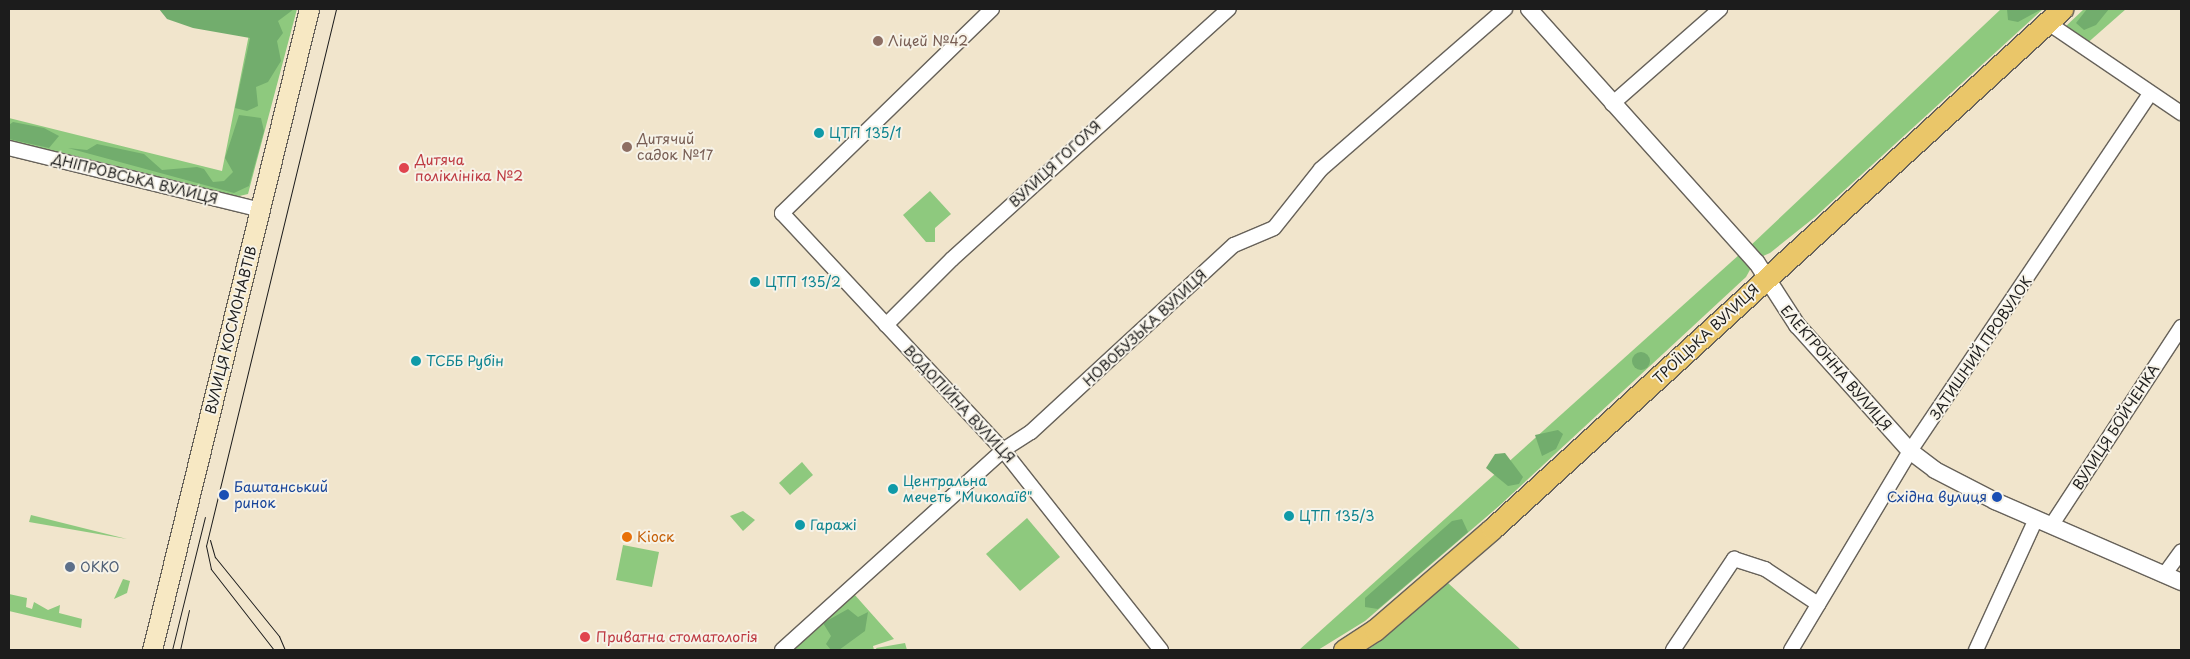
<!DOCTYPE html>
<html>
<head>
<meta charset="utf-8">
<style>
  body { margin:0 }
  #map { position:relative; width:2190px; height:659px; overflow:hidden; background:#f1e5cc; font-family:"Playpen Sans",sans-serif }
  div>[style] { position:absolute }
  .green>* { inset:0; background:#8ec97e }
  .forest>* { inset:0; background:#72ad6d }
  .round { border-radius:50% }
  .roads { filter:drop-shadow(1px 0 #67625a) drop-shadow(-1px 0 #67625a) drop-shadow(0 1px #67625a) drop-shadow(0 -1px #67625a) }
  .minor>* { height:14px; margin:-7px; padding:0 7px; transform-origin:7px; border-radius:7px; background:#fff }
  .tertiary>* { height:16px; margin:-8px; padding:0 8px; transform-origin:8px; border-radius:8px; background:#fff }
  .secondary>* { height:19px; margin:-9.5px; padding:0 9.5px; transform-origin:9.5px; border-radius:9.5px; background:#f7e8c3 }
  .primary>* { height:21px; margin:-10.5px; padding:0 10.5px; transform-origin:10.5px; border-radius:10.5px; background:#eac669 }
  .tram>* { height:1px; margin:-0.5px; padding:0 0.5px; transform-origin:0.5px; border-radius:0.5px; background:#1c1c1c }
  .dots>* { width:14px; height:14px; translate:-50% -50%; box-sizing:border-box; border:2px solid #f7f3e8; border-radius:50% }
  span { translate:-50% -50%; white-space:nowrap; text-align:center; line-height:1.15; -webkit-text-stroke:4px #f7f3e8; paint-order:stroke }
  .education-label { font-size:14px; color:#785e54 }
  .left { translate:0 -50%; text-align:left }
  .culture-label { font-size:14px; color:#0d838f }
  .health-label { font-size:14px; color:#be3a42 }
  .street-label { font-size:14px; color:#1c1c1c }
  .transit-label { font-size:14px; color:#164399 }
  .right { translate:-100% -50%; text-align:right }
  .food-label { font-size:14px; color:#c56008 }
  .service-label { font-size:14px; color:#4e5e75 }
  .frame { position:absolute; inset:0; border:10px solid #1c1c1c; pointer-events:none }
</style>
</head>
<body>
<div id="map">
  <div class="green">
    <i style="clip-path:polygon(254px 9px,297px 9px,248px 194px,235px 197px,9px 140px,9px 118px,222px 171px)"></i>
    <i style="clip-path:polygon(2001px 9px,2043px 9px,1815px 217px,1770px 253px,1763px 256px,1749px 247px)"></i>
    <i style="clip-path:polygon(2084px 9px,2126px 9px,2084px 46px,2065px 27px)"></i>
    <i style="clip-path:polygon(930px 191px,951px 214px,935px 228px,935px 242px,926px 242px,903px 215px)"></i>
    <i style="clip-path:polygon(1740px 254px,1751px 268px,1746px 277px,1499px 506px,1365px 621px,1318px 650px,1299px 650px)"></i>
    <i style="clip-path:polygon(802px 462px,813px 475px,790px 495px,779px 483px)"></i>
    <i style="clip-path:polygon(743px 511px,755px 520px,743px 531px,730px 516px)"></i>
    <i style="clip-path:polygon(31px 515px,127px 539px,29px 522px)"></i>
    <i style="clip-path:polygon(1027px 518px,1060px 557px,1020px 591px,986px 554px)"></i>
    <i style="clip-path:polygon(623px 545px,659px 552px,652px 587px,616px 580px)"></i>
    <i style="clip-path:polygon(123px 579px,130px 581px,127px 593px,114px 599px)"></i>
    <i style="clip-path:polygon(1448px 583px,1521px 650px,1367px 650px,1382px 640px)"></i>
    <i style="clip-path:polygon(9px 594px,27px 598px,26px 607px,32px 609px,34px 602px,48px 610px,60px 605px,59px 613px,82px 619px,81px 628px,9px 611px)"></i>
    <i style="clip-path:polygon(854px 594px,894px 639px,873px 646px,874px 650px,789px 650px)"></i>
    <i style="clip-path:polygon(905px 643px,907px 650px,877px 650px,876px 648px)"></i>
  </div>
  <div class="forest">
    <i style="clip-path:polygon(159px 9px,294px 9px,278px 21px,283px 33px,277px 41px,281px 61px,268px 82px,256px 87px,258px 106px,247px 111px,235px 108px,250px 38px,193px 28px,167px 19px)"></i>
    <i style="clip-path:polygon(2007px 9px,2042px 9px,2018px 22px,2008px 20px)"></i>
    <i style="clip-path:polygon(2087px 9px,2109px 9px,2096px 25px,2084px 30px,2076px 23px)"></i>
    <i style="clip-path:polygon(239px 115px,261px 118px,264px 131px,249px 186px,234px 193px,68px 148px,87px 150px,97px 144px,144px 154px,162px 170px,197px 167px,204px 169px,213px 182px,224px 181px,233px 172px,225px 158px)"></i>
    <i style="clip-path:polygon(13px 122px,44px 128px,59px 136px,49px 148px,9px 139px,9px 125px)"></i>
    <i class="round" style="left:1632px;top:352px;width:18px;height:18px"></i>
    <i style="clip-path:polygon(1558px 430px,1563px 434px,1556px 449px,1542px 456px,1535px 435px)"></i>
    <i style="clip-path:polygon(1505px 453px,1523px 477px,1519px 484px,1508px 486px,1486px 468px,1495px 454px)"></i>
    <i style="clip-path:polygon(1462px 519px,1468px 532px,1378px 609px,1365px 607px,1365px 598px,1452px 521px)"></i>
    <i style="clip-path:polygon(848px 609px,858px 617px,868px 612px,865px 631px,839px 650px,831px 650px,826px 644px,831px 636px,823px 623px)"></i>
  </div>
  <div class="roads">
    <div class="minor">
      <i style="left:992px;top:9px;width:293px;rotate:135.8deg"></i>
      <i style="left:782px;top:213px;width:324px;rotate:47deg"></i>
      <i style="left:1003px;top:450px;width:255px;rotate:51.7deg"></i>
      <i style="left:2048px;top:23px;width:161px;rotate:34.1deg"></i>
      <i style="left:1612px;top:104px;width:144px;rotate:-41.3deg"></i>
      <i style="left:9px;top:148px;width:260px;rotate:13.8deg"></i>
      <i style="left:886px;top:325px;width:93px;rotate:-45deg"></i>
      <i style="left:952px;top:259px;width:373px;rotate:-42.1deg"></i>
      <i style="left:2051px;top:526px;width:238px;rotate:-56.8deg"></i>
      <i style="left:2164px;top:575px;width:29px;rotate:-54deg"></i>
      <i style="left:782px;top:650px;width:298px;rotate:-42.1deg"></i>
      <i style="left:1003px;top:450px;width:33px;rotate:-33deg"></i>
      <i style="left:1031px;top:432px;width:276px;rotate:-42.7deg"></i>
      <i style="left:1234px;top:245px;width:43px;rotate:-23deg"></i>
      <i style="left:1274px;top:228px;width:75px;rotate:-51.5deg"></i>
      <i style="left:1321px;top:169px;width:244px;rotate:-41deg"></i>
      <i style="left:1673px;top:650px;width:110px;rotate:-56.2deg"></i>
      <i style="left:1734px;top:559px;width:33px;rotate:18deg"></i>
      <i style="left:1765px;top:569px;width:64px;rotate:33.4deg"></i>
      <i style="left:1791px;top:650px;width:232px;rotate:-59.1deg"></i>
      <i style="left:1910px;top:451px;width:428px;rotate:-56.1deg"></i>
      <i style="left:1976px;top:650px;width:144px;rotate:-65.4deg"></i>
    </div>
    <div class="tertiary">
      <i style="left:1529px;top:9px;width:341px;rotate:48.1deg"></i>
      <i style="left:1757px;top:263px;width:74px;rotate:57.2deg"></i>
      <i style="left:1797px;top:325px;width:169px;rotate:48.1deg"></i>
      <i style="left:1910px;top:451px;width:31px;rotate:37deg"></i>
      <i style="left:1935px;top:470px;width:68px;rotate:27.3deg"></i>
      <i style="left:1995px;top:501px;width:203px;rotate:23.5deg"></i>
    </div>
    <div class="secondary">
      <i style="left:152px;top:650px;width:660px;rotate:-76.24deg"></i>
    </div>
    <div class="primary">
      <i style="left:1344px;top:650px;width:37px;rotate:-33deg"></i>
      <i style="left:1375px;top:630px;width:155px;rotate:-40.8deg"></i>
      <i style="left:1492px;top:529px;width:772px;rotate:-42.37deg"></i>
    </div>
  </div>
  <div class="tram">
    <i style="left:210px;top:540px;width:18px;rotate:74deg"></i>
    <i style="left:215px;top:557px;width:102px;rotate:51deg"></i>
    <i style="left:279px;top:636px;width:15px;rotate:67deg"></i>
    <i style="left:172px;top:650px;width:137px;rotate:-76.1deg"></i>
    <i style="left:180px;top:650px;width:41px;rotate:-77.3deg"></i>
    <i style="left:274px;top:650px;width:103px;rotate:-127.9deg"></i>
    <i style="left:211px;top:569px;width:24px;rotate:-102deg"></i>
    <i style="left:206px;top:546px;width:553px;rotate:-76.39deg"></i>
  </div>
  <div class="dots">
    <i style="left:878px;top:41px;background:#8d6e63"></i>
    <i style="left:819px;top:133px;background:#0f9aa8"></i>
    <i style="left:627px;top:147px;background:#8d6e63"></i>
    <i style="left:404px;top:168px;background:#e0444e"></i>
    <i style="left:755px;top:282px;background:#0f9aa8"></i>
    <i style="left:416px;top:361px;background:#0f9aa8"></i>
    <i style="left:893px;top:489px;background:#0f9aa8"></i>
    <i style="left:224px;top:495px;background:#1a4fb4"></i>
    <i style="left:1997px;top:497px;background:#1a4fb4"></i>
    <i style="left:1289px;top:516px;background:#0f9aa8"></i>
    <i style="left:800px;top:525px;background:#0f9aa8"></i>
    <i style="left:627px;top:537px;background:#e8710a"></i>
    <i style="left:70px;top:567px;background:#5c6f8a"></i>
    <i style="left:585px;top:637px;background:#e0444e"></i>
  </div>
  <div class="education-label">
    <span class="left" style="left:888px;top:41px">Ліцей №42</span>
    <span class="left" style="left:637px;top:147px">Дитячий<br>садок №17</span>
  </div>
  <div class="culture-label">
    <span class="left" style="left:829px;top:133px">ЦТП 135/1</span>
    <span class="left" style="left:765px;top:282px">ЦТП 135/2</span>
    <span class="left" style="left:426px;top:361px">ТСББ Рубін</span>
    <span class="left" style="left:903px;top:489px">Центральна<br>мечеть "Миколаїв"</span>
    <span class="left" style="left:1299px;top:516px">ЦТП 135/3</span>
    <span class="left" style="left:810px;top:525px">Гаражі</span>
  </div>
  <div class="health-label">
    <span class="left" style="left:415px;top:168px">Дитяча<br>поліклініка №2</span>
    <span class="left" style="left:596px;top:637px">Приватна стоматологія</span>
  </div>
  <div class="street-label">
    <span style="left:1055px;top:164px;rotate:-43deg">ВУЛИЦЯ ГОГОЛЯ</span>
    <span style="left:135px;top:179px;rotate:14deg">ДНІПРОВСЬКА ВУЛИЦЯ</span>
    <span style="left:1145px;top:328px;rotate:-43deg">НОВОБУЗЬКА ВУЛИЦЯ</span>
    <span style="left:231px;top:330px;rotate:-76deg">ВУЛИЦЯ КОСМОНАВТІВ</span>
    <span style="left:1706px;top:334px;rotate:-43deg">ТРОЇЦЬКА ВУЛИЦЯ</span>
    <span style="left:1981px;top:348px;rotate:-56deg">ЗАТИШНИЙ ПРОВУЛОК</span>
    <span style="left:1836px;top:368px;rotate:49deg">ЕЛЕКТРОННА ВУЛИЦЯ</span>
    <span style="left:959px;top:404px;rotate:47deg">ВОДОПІЙНА ВУЛИЦЯ</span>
    <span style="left:2116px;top:427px;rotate:-57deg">ВУЛИЦЯ БОЙЧЕНКА</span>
  </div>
  <div class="transit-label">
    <span class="left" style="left:234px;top:495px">Баштанський<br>ринок</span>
    <span class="right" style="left:1987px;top:497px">Східна вулиця</span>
  </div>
  <div class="food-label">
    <span class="left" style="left:637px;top:537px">Кіоск</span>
  </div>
  <div class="service-label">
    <span class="left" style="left:80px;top:567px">ОККО</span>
  </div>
  <div class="frame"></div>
</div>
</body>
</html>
